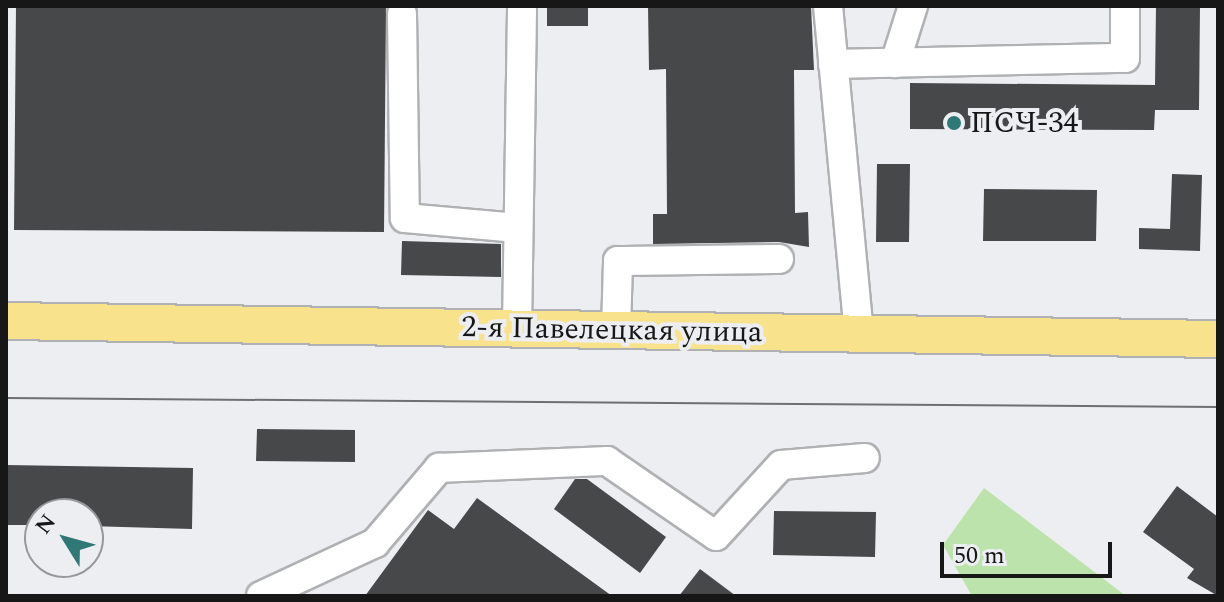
<!DOCTYPE html>
<html>
<head>
<meta charset="utf-8">
<style>
  body { margin:0 }
  #map { position:relative; width:1224px; height:602px; overflow:hidden; background:#edeef1; font-family:Spectral,serif }
  div>[style] { position:absolute }
  .green>* { inset:0; background:#bbe3ab }
  .building>* { inset:0; background:#474849 }
  .roads { filter:drop-shadow(2px 0 #b0b1b3) drop-shadow(-2px 0 #b0b1b3) drop-shadow(0 2px #b0b1b3) drop-shadow(0 -2px #b0b1b3) }
  .minor>* { height:28px; margin:-14px; padding:0 14px; transform-origin:14px; border-radius:14px; background:#fff }
  .major>* { height:36px; margin:-18px; padding:0 18px; transform-origin:18px; border-radius:18px; background:#f8e28c }
  .tram>* { height:2px; margin:-1px; padding:0 1px; transform-origin:1px; border-radius:1px; background:#6f6f71 }
  .dots>* { width:22px; height:22px; translate:-50% -50%; box-sizing:border-box; border:4px solid #edeef1; border-radius:50% }
  span { translate:-50% -50%; white-space:nowrap; text-align:center; line-height:1.15; -webkit-text-stroke:8px #edeef1; paint-order:stroke }
  .poi-label { font-size:30px; color:#171718 }
  .left { translate:0 -50%; text-align:left }
  .street-label { font-size:30px; color:#171718 }
  .frame { position:absolute; inset:0; border:8px solid #171718; pointer-events:none }
  .north { position:absolute; left:24px; top:498px; width:80px; height:80px; box-sizing:border-box; background:#edeef1; border:2px solid #97989a; border-radius:50%; rotate:307deg; font-size:22px; font-weight:700; line-height:32px; text-align:center; color:#171718 }
  .north::after { content:''; display:block; margin:auto; width:28px; height:36px; background:#2f7876; clip-path:polygon(50% 0,100% 100%,50% 72%,0 100%) }
  .scale { position:absolute; left:940px; top:542px; width:172px; height:36px; box-sizing:border-box; border:4px solid #171718; border-top:0; padding-left:10px; font-size:24px; line-height:28px; white-space:nowrap; color:#171718; -webkit-text-stroke:6px #edeef1; paint-order:stroke }
</style>
</head>
<body>
<div id="map">
  <div class="green">
    <i style="clip-path:polygon(984px 488px,1126px 596px,972px 596px,943px 545px)"></i>
  </div>
  <div class="building">
    <i style="clip-path:polygon(16px 6px,386px 6px,384px 232px,14px 230px)"></i>
    <i style="clip-path:polygon(547px 6px,588px 6px,588px 26px,547px 26px)"></i>
    <i style="clip-path:polygon(648px 6px,811px 6px,814px 70px,794px 70px,795px 213px,808px 212px,809px 247px,779px 242px,653px 244px,653px 214px,667px 214px,666px 69px,649px 70px)"></i>
    <i style="clip-path:polygon(1156px 6px,1200px 6px,1199px 110px,1155px 110px,1154px 130px,910px 129px,910px 83px,1155px 85px)"></i>
    <i style="clip-path:polygon(877px 164px,910px 164px,909px 242px,876px 242px)"></i>
    <i style="clip-path:polygon(1172px 174px,1202px 175px,1200px 251px,1139px 249px,1139px 228px,1170px 229px)"></i>
    <i style="clip-path:polygon(984px 189px,1097px 190px,1096px 241px,983px 241px)"></i>
    <i style="clip-path:polygon(402px 241px,501px 244px,501px 277px,401px 275px)"></i>
    <i style="clip-path:polygon(257px 429px,355px 430px,355px 462px,256px 461px)"></i>
    <i style="clip-path:polygon(6px 465px,193px 468px,192px 529px,88px 526px,88px 514px,40px 514px,40px 525px,6px 525px)"></i>
    <i style="clip-path:polygon(575px 479px,587px 479px,666px 537px,640px 573px,554px 509px)"></i>
    <i style="clip-path:polygon(1177px 486px,1218px 517px,1218px 596px,1187px 578px,1194px 569px,1143px 532px)"></i>
    <i style="clip-path:polygon(477px 498px,612px 596px,365px 596px,428px 510px,454px 529px)"></i>
    <i style="clip-path:polygon(774px 511px,876px 512px,875px 557px,773px 555px)"></i>
    <i style="clip-path:polygon(700px 569px,736px 596px,679px 596px)"></i>
  </div>
  <div class="roads">
    <div class="minor">
      <i style="left:828px;top:6px;width:329px;rotate:84.6deg"></i>
      <i style="left:402px;top:14px;width:204px;rotate:89.2deg"></i>
      <i style="left:405px;top:218px;width:113px;rotate:5.1deg"></i>
      <i style="left:895px;top:63px;width:60px;rotate:-72.5deg"></i>
      <i style="left:833px;top:64px;width:292px;rotate:-1.2deg"></i>
      <i style="left:1125px;top:58px;width:52px;rotate:-90deg"></i>
      <i style="left:517px;top:329px;width:323px;rotate:-89.1deg"></i>
      <i style="left:616px;top:330px;width:69px;rotate:-88.3deg"></i>
      <i style="left:618px;top:261px;width:161px;rotate:-0.7deg"></i>
      <i style="left:261px;top:596px;width:126px;rotate:-24.9deg"></i>
      <i style="left:375px;top:543px;width:99px;rotate:-49.5deg"></i>
      <i style="left:439px;top:468px;width:168px;rotate:-2.4deg"></i>
      <i style="left:607px;top:461px;width:132px;rotate:34.5deg"></i>
      <i style="left:716px;top:536px;width:96px;rotate:-47.5deg"></i>
      <i style="left:781px;top:465px;width:84px;rotate:-4.8deg"></i>
    </div>
    <div class="major">
      <i style="left:6px;top:321px;width:1212px;rotate:0.85deg"></i>
    </div>
  </div>
  <div class="tram">
    <i style="left:6px;top:398px;width:1212px;rotate:0.43deg"></i>
  </div>
  <div class="dots">
    <i style="left:954px;top:123px;background:#2f7876"></i>
  </div>
  <div class="poi-label">
    <span class="left" style="left:970px;top:123px">ПСЧ-34</span>
  </div>
  <div class="street-label">
    <span style="left:612px;top:330px;rotate:1deg">2-я Павелецкая улица</span>
  </div>
  <div class="frame"></div>
  <div class="north">N</div>
  <div class="scale">50 m</div>
</div>
</body>
</html>
